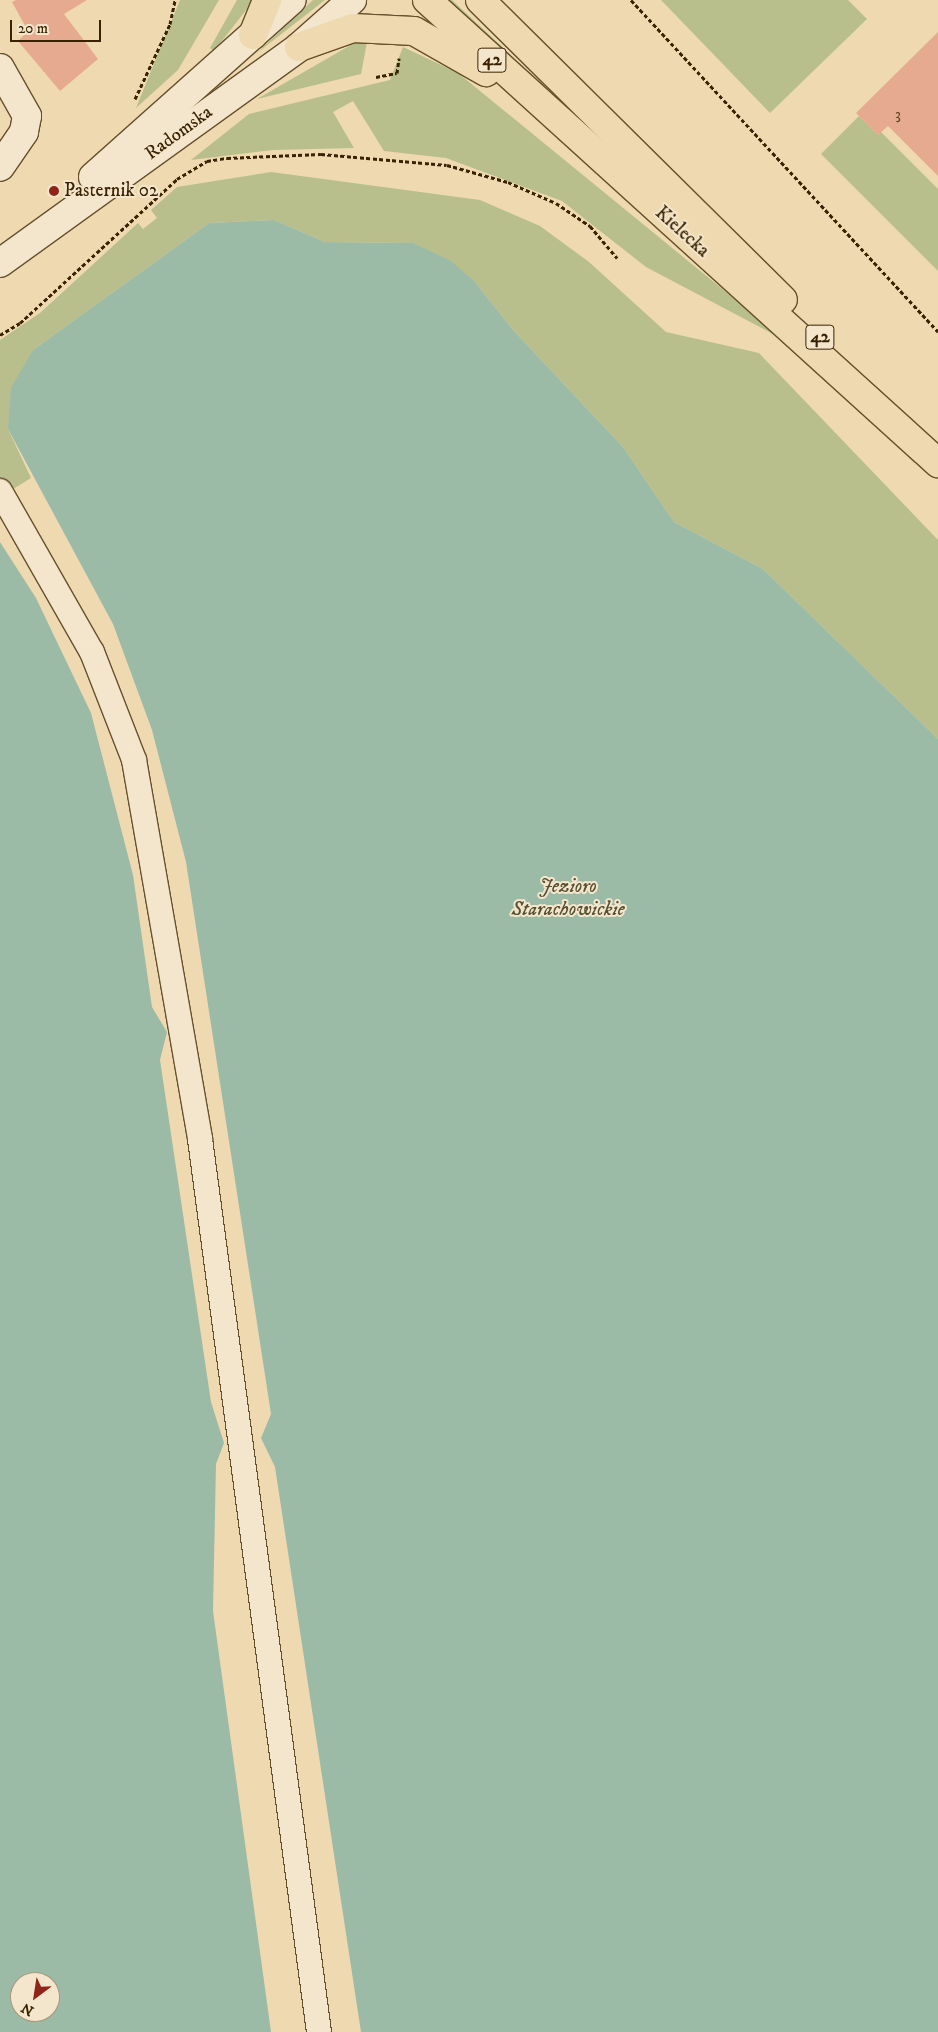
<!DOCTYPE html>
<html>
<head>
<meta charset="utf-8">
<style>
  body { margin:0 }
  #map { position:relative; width:938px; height:2032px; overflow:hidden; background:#eed9b1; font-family:"IM FELL DW Pica",serif }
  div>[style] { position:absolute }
  .green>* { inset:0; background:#b8bf8c }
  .water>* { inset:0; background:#9bbba7 }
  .building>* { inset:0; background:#e6aa91 }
  .path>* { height:3px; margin-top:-1.5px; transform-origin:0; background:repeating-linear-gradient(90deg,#392200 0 4px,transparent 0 6.5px) }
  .roads { filter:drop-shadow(1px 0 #66502c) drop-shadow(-1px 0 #66502c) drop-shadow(0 1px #66502c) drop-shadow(0 -1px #66502c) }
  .pedestrian>* { height:24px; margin:-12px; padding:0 12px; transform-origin:12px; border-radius:12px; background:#f4e6cc }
  .minor>* { height:28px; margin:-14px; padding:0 14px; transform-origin:14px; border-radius:14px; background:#f4e6cc }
  .tertiary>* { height:28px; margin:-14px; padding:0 14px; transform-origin:14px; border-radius:14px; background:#f4e6cc }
  .primary>* { height:28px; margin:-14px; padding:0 14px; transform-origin:14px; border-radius:14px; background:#eed9b1 }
  .dots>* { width:14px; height:14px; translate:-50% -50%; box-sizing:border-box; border:2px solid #f4e6cc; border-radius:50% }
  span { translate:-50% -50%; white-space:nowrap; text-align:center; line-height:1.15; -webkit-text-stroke:4px #f4e6cc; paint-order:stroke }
  .number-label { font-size:16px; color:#644424 }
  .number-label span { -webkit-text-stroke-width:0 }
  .shield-label span { padding:1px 4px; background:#f4e6cc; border:1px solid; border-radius:4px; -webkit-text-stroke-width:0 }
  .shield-label { font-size:18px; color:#392200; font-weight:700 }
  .street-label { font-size:19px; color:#392200 }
  .poi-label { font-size:19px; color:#392200 }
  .left { translate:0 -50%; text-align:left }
  .water-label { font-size:20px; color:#565032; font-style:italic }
  .north { position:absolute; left:10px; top:1972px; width:50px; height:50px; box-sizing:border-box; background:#f4e6cc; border:1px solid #a9987a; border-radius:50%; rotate:211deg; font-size:14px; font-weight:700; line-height:20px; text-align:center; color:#392200 }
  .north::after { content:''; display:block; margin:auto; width:18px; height:22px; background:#8f2418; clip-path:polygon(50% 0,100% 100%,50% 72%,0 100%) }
  .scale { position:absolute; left:10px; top:20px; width:91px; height:22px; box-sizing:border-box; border:2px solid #392200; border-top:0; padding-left:6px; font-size:15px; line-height:18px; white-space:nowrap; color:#392200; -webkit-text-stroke:4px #f4e6cc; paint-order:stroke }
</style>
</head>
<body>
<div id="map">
  <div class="green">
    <i style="clip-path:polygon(180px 0,219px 0,178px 70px,136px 108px)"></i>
    <i style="clip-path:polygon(237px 0,254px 0,214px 51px,210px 48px)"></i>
    <i style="clip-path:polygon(313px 0,325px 0,257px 53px)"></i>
    <i style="clip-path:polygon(439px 0,452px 0,607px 145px)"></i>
    <i style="clip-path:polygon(661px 0,848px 0,867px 19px,770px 113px)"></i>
    <i style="clip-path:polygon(356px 42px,367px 42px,361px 74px,257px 99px)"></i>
    <i style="clip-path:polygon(403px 47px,458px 73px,786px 341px,646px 267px,562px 201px,446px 158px,384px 151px,353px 101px,333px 112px,354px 148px,273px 150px,191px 160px,249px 114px,390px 80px)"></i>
    <i style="clip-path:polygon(859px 116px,878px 135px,881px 132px,938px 189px,938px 271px,821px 154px)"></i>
    <i style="clip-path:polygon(271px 172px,480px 200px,540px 226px,589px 262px,666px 332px,759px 353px,938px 540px,938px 739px,763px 569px,674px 522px,623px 447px,513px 330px,475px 282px,413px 243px,325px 242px,274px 220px,209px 223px,33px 350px,8px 429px,31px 478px,0 497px,0 340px,40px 313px,138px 223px,143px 229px,157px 218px,151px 210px,177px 187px)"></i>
  </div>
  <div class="water">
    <i style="clip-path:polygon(274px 220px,325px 242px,413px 243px,451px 261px,475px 282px,513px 330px,623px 447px,674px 522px,763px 569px,938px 739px,938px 2032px,361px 2032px,275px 1467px,261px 1438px,271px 1414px,186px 862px,152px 730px,113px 624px,8px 429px,11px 388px,33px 350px,209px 223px)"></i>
    <i style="clip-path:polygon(evenodd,0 542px,36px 598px,91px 713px,133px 875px,152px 1007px,167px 1032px,160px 1060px,211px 1402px,224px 1443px,216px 1464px,213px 1611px,271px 2032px,0 2032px,0 542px,20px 1982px,50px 1982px,50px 2012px,20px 2012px,20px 1982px)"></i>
  </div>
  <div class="building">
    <i style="clip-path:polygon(16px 0,87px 0,64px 14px,98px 59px,60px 91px,18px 41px,28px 31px,12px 2px)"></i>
    <i style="clip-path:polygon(938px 32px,938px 176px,888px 126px,878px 135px,856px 113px)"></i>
  </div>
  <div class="path">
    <i style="left:631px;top:0;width:452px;rotate:47.2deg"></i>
    <i style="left:376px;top:77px;width:21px;rotate:-11deg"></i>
    <i style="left:397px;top:73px;width:15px;rotate:-82deg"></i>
    <i style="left:135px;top:99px;width:83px;rotate:-65deg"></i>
    <i style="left:170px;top:24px;width:25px;rotate:-78deg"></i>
    <i style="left:0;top:335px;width:23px;rotate:-31deg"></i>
    <i style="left:20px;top:323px;width:213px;rotate:-42.5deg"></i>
    <i style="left:177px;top:179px;width:35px;rotate:-31deg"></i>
    <i style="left:207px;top:161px;width:20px;rotate:-9deg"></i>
    <i style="left:227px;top:158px;width:94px;rotate:-2.4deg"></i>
    <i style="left:321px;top:154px;width:126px;rotate:5deg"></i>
    <i style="left:447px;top:165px;width:63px;rotate:15.6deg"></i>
    <i style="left:508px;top:182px;width:52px;rotate:23.6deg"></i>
    <i style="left:556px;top:203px;width:41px;rotate:34.1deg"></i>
    <i style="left:590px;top:226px;width:42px;rotate:49.8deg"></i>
  </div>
  <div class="roads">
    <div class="pedestrian">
      <i style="left:0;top:491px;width:185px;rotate:60.3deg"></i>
      <i style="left:92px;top:652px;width:116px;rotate:68.7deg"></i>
      <i style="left:134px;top:760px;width:385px;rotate:80.1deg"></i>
      <i style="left:200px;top:1139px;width:901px;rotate:82.41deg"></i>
    </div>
    <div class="minor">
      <i style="left:0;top:68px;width:55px;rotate:60.6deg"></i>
      <i style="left:27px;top:116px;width:16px;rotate:101deg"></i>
      <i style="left:24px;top:132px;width:42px;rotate:124.4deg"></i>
    </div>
    <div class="tertiary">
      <i style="left:93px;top:177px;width:266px;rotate:-41.7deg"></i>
      <i style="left:0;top:263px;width:369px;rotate:-35.8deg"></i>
      <i style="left:299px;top:47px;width:71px;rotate:-41.6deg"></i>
    </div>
    <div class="primary">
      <i style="left:427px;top:0;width:690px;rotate:42.18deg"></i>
      <i style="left:480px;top:0;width:426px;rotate:44.7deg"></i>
      <i style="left:253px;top:35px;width:38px;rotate:-68deg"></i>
      <i style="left:299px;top:47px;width:57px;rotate:-19.4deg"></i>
      <i style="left:353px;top:28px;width:61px;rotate:2.8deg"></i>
      <i style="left:414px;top:31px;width:83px;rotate:29.7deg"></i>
    </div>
  </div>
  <div class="dots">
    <i style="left:54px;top:191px;background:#8f2418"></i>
  </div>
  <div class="number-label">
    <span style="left:898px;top:114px">3</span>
  </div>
  <div class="shield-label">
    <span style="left:492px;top:60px">42</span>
    <span style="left:820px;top:337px">42</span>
  </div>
  <div class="street-label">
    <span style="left:179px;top:133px;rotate:-36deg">Radomska</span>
    <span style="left:682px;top:232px;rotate:42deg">Kielecka</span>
  </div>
  <div class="poi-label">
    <span class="left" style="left:64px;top:191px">Pasternik 02</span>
  </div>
  <div class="water-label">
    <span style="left:568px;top:898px">Jezioro<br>Starachowickie</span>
  </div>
  <div class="north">N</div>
  <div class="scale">20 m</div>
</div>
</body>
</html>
